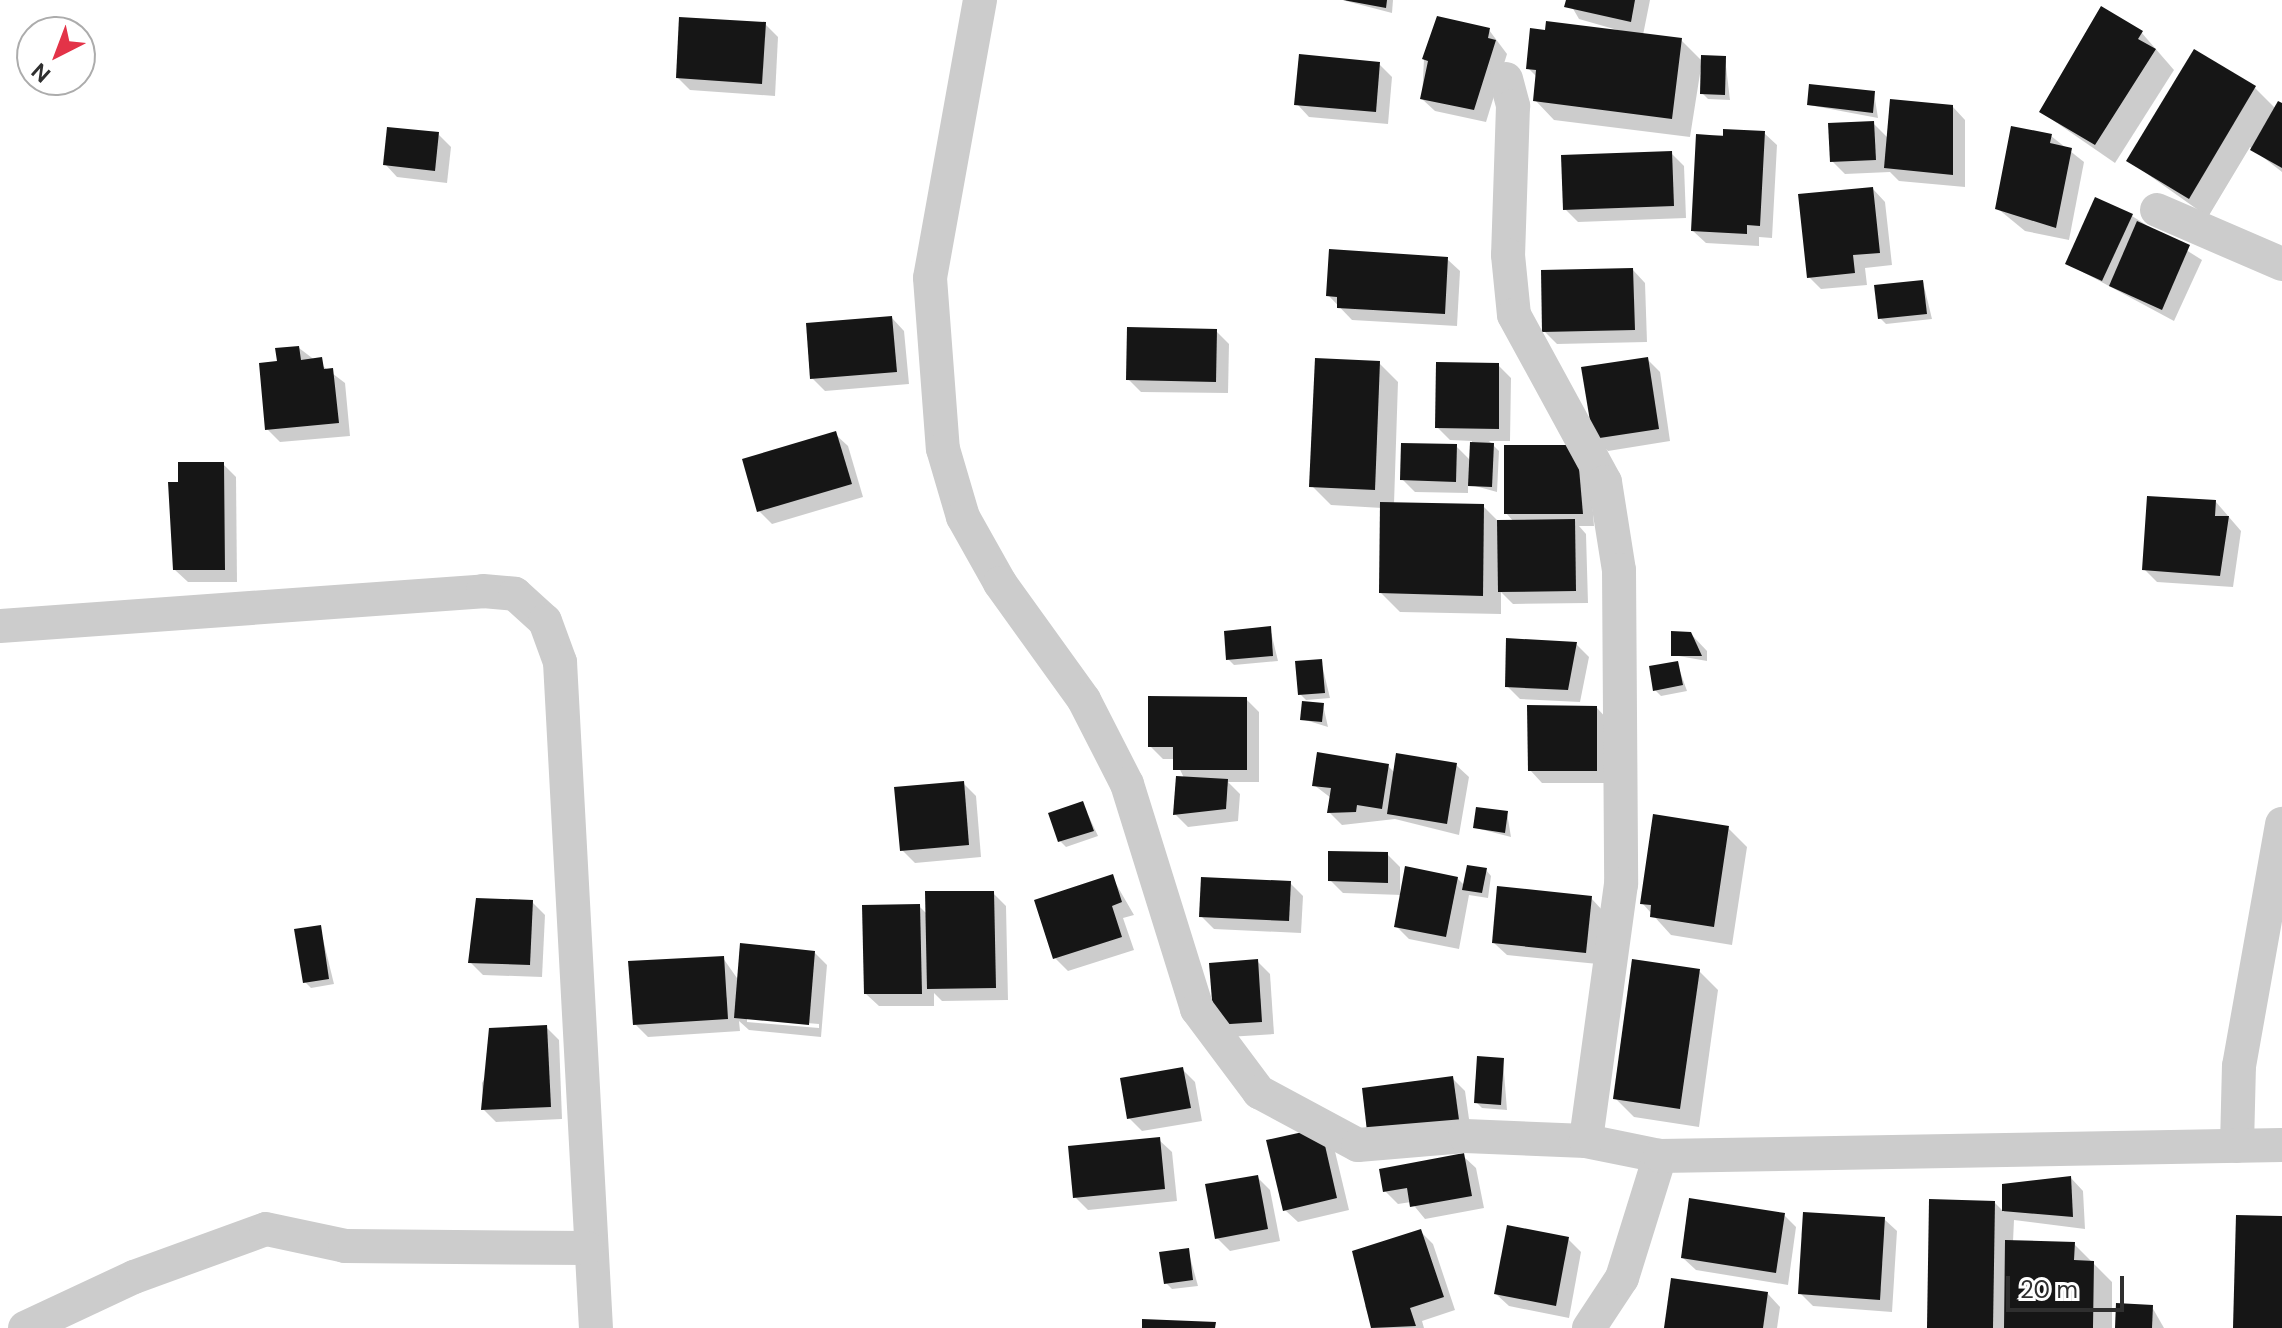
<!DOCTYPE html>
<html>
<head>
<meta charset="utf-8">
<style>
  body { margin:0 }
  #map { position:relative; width:2282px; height:1328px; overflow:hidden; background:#fff; font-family:"DM Sans",sans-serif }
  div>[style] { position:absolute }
  .shadow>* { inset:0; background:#0003 }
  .building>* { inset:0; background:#161616 }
  .minor>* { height:34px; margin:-17px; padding:0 17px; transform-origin:17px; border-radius:17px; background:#ccc }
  span { translate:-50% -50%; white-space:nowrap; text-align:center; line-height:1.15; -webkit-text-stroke:8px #fff; paint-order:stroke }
  .north { position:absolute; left:16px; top:16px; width:80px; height:80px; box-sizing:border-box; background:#fff; border:2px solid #acacac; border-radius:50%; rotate:222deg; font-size:22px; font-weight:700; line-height:32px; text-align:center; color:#2f2f2f }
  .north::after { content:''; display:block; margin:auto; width:28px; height:36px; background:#e33348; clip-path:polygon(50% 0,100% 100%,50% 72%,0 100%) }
  .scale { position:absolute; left:2006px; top:1276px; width:118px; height:36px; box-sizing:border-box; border:4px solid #2f2f2f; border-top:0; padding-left:10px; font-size:24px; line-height:28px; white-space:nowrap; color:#2f2f2f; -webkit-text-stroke:6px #fff; paint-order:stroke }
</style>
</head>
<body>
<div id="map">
  <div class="shadow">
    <i style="clip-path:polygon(1393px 0,1392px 13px,1346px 1px,1346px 0)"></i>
    <i style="clip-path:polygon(1568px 0,1650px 0,1643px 35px,1681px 40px,1702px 61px,1690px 137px,1554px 120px,1535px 100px,1537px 77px,1528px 68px,1628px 33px,1579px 19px)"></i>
    <i style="clip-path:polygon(765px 24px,778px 37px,775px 96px,690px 90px,678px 78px)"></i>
    <i style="clip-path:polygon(1489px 30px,1507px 54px,1486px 122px,1435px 111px,1422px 99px,1424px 59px)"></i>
    <i style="clip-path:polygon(2141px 32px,2174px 70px,2115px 163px,2041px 112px)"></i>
    <i style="clip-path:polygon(1725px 58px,1730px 100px,1708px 99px,1702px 93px)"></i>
    <i style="clip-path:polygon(1379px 64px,1392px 77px,1388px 124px,1309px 117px,1297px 104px)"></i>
    <i style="clip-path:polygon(2255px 88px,2276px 109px,2282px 106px,2282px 172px,2250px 147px,2208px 217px,2129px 161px)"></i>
    <i style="clip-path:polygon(1874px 93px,1878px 118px,1809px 105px)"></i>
    <i style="clip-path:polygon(1953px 107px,1965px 120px,1965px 187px,1899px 181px,1890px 172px,1845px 174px,1832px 161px,1873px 123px,1888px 138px)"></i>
    <i style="clip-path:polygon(1764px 133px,1777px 145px,1772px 238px,1759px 237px,1759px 246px,1706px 243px,1693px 231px,1698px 136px)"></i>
    <i style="clip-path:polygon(438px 134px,451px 147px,447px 183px,397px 177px,385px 164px)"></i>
    <i style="clip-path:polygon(2051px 136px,2084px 162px,2069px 240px,2025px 231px,1997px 208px)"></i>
    <i style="clip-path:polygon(1671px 153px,1684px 166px,1686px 218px,1578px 222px,1565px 209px)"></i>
    <i style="clip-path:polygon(1873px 189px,1885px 202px,1892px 265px,1865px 268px,1867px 285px,1821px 289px,1809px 277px)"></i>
    <i style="clip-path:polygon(2132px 216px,2202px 260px,2174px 321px,2068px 264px)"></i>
    <i style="clip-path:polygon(1447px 259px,1460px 271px,1457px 326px,1352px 320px,1328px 295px)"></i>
    <i style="clip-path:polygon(1633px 270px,1645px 283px,1647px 342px,1557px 344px,1544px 331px)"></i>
    <i style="clip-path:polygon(1923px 282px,1932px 319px,1886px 324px,1880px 318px)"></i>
    <i style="clip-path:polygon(892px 318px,904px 331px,909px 384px,825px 391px,812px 378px)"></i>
    <i style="clip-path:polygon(1216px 331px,1229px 344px,1228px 393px,1141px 392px,1128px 379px)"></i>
    <i style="clip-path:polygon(299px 348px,345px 383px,350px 436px,280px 442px,267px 429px,279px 363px)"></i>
    <i style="clip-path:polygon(1647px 359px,1660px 372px,1670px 441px,1608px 451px,1595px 438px)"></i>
    <i style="clip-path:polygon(1379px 363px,1398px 382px,1394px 504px,1483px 506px,1499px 522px,1514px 522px,1506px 513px,1589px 460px,1594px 526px,1579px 526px,1586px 534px,1588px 603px,1513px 604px,1501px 592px,1501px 614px,1400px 612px,1381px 593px,1382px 508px,1331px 505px,1312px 486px)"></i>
    <i style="clip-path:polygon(1498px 365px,1511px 378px,1510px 441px,1489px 441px,1499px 451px,1497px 492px,1468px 484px,1468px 493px,1415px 492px,1402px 479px,1456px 446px,1471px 461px,1472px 441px,1450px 440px,1437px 427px)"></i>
    <i style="clip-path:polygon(835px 434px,848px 446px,863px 497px,772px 524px,759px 511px)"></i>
    <i style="clip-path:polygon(223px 464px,236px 477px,237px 582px,188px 582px,175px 570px,180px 484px)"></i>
    <i style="clip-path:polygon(2216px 502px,2241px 531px,2233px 587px,2157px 582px,2144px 569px)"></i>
    <i style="clip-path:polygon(1270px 628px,1278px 661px,1234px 665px,1228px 659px)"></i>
    <i style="clip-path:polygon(1690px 633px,1707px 651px,1707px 661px,1673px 655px)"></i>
    <i style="clip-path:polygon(1576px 644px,1589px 657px,1580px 702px,1520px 699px,1507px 686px)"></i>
    <i style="clip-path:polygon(1321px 661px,1330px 698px,1306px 700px,1300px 694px)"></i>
    <i style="clip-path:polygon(1677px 663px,1687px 691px,1661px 696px,1655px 690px)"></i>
    <i style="clip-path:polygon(1246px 699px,1259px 712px,1259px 782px,1228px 782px,1240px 794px,1238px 821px,1188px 827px,1175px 814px,1184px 778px,1175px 759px,1163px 759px,1150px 746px)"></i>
    <i style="clip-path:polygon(1323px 705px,1328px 727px,1302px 719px)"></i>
    <i style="clip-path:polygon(1597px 708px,1609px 721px,1609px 783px,1542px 783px,1530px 770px)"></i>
    <i style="clip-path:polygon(1456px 765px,1469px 777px,1459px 835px,1395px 819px,1342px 825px,1329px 812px,1331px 798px,1314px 785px,1388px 766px,1395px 773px)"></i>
    <i style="clip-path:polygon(963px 783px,976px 796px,981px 857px,915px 863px,902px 850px)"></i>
    <i style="clip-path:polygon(1083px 804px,1098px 836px,1066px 847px,1060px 841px)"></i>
    <i style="clip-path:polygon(1507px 813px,1511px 837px,1476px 828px)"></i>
    <i style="clip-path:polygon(1728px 828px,1747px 847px,1732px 945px,1671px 935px,1642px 903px)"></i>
    <i style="clip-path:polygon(1387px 854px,1400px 867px,1400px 894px,1457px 878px,1465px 886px,1486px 870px,1491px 876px,1488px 898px,1469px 895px,1459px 949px,1409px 939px,1396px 926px,1402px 895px,1343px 893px,1330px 880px)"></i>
    <i style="clip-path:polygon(1112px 877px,1134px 915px,1123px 918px,1134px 950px,1068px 971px,1055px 958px)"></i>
    <i style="clip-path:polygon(1290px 883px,1303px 896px,1301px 933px,1214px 929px,1201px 916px)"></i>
    <i style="clip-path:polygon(993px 893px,1006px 906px,1008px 1000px,942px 1001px,934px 993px,934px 1006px,879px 1006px,866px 994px,919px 906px,928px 915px)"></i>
    <i style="clip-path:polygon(1591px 898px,1603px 911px,1598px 964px,1507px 955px,1494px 943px)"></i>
    <i style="clip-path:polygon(532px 902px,545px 915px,542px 977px,483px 975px,470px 962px)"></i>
    <i style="clip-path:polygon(320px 927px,334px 984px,311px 988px,305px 982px)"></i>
    <i style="clip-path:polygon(evenodd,814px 952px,827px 965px,821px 1037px,749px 1030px,739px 1021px,740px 1031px,648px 1037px,635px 1024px,723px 958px,739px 981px,814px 952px,747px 1018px,819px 1024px,819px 1028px,747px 1022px,747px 1018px)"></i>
    <i style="clip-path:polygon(1257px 961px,1270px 974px,1274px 1034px,1228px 1037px,1216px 1025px)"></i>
    <i style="clip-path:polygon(1699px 971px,1718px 990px,1699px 1127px,1634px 1117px,1615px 1098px)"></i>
    <i style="clip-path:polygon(546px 1027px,559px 1040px,562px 1119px,496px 1122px,483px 1109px,482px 1083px,493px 1065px)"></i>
    <i style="clip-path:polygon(1503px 1060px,1507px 1110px,1482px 1108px,1476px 1102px)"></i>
    <i style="clip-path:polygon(1182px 1069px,1195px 1082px,1202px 1121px,1142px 1131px,1129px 1118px)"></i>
    <i style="clip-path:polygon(1452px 1078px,1465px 1091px,1472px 1140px,1383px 1152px)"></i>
    <i style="clip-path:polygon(1159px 1140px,1172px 1152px,1177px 1201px,1088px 1210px,1075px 1197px)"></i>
    <i style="clip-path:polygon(1268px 1142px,1333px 1143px,1349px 1210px,1298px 1222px,1285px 1210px)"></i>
    <i style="clip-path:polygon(1463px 1156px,1476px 1168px,1484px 1208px,1425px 1219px,1411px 1202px,1398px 1204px,1385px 1191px)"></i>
    <i style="clip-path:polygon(1257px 1177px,1270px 1190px,1280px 1241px,1230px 1251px,1217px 1238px)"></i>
    <i style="clip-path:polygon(2071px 1178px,2083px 1191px,2085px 1229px,2014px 1220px,2013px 1242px,2074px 1244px,2112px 1282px,2112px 1328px,1929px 1328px,1995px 1203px,2004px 1212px,2004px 1186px)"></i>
    <i style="clip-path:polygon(1784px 1215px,1796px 1227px,1788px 1285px,1696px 1270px,1683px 1258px)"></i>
    <i style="clip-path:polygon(1884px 1219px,1897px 1231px,1892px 1312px,1813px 1306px,1800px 1293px)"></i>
    <i style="clip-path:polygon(1420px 1231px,1433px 1244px,1455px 1310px,1422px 1321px,1424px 1328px,1373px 1328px,1365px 1306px)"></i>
    <i style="clip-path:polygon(1568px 1239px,1581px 1252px,1569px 1318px,1509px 1306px,1496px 1294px)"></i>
    <i style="clip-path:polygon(1188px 1250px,1198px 1286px,1172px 1289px,1166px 1283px)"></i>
    <i style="clip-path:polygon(1768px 1294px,1780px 1307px,1777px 1328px,1666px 1328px)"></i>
    <i style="clip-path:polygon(2152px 1307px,2164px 1328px,2117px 1328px)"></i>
  </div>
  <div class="building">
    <i style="clip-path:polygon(1343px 0,1387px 0,1386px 8px)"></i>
    <i style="clip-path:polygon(1566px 0,1635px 0,1631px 22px,1564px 7px)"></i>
    <i style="clip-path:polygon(2101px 6px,2143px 31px,2138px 39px,2156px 49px,2095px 145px,2039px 112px)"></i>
    <i style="clip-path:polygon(1437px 16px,1490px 28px,1488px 38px,1496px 40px,1474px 110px,1420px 99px,1428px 61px,1422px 59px)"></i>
    <i style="clip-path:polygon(679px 17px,766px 22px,762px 84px,676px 78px)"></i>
    <i style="clip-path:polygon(1546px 21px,1682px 38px,1672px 119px,1533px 101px,1536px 70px,1526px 69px,1530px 28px,1545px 30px)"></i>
    <i style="clip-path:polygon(2194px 49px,2256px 86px,2189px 199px,2126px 161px)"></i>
    <i style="clip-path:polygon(1299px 54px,1380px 62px,1376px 112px,1294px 105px)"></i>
    <i style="clip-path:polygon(1701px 55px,1726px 56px,1725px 95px,1700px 94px)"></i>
    <i style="clip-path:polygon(1809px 84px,1875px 91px,1873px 113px,1807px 105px)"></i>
    <i style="clip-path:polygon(1890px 99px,1953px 105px,1953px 175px,1884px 168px)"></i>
    <i style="clip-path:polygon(2278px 101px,2282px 103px,2282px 168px,2250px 150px)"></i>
    <i style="clip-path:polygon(1874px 121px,1876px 160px,1830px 162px,1828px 123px)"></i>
    <i style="clip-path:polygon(2011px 126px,2052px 134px,2050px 143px,2072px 148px,2056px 228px,1995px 209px)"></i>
    <i style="clip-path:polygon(387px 127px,439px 132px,435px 171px,383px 165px)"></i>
    <i style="clip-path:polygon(1723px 129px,1765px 131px,1760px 226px,1747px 225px,1747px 234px,1691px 231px,1696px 134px,1723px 136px)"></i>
    <i style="clip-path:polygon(1672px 151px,1674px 206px,1563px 210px,1561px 155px)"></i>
    <i style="clip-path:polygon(1873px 187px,1880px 253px,1853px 255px,1855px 273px,1807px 278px,1798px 194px)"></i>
    <i style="clip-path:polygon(2095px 197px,2133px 214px,2102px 281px,2065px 264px)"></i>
    <i style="clip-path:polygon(2137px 221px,2190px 245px,2162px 310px,2109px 286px)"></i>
    <i style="clip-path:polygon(1329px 249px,1448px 257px,1445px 314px,1337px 308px,1337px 297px,1326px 296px)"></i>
    <i style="clip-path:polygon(1633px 268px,1635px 330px,1542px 332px,1541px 270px)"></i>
    <i style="clip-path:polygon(1923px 280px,1927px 314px,1878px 319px,1874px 285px)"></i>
    <i style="clip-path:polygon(892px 316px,897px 372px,810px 379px,806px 323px)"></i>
    <i style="clip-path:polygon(1127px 327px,1217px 329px,1216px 382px,1126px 380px)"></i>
    <i style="clip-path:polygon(299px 346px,301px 360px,322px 357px,324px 369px,333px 368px,339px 423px,265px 430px,259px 363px,277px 361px,275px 348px)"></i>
    <i style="clip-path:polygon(1648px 357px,1659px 429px,1593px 439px,1581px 367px)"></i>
    <i style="clip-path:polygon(1315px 358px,1380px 361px,1375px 490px,1309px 487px)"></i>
    <i style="clip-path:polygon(1436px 362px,1499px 363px,1499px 429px,1435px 428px)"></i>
    <i style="clip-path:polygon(836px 431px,852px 484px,757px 512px,742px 459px)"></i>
    <i style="clip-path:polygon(1470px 442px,1494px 443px,1492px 487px,1468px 486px)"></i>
    <i style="clip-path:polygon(1401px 443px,1457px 444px,1456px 482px,1400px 480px)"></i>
    <i style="clip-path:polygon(1504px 445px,1577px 445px,1583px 514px,1504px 514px)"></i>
    <i style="clip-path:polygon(178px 462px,224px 462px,225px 570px,173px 570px,168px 482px,178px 482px)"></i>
    <i style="clip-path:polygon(2147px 496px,2216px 500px,2215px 516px,2229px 516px,2220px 576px,2142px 570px)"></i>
    <i style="clip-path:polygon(1380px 502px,1484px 504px,1483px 596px,1379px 593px)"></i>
    <i style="clip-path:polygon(1575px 519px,1576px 591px,1498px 592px,1497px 520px)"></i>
    <i style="clip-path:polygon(1271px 626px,1273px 656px,1226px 660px,1224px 631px)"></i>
    <i style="clip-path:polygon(1671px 631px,1691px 632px,1702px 656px,1671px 656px)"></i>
    <i style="clip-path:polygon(1506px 638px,1577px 642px,1568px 690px,1505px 687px)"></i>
    <i style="clip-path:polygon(1322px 659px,1325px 693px,1298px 695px,1295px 661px)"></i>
    <i style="clip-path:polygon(1678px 661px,1683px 685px,1653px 691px,1649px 666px)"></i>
    <i style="clip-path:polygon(1148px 696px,1247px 697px,1247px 770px,1173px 770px,1173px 747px,1148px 747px)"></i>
    <i style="clip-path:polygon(1302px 701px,1324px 703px,1322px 722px,1300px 720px)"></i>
    <i style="clip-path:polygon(1527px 705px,1597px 706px,1597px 771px,1528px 771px)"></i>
    <i style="clip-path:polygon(1317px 752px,1389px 764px,1382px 809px,1357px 805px,1356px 812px,1327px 813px,1331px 788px,1312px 786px)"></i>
    <i style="clip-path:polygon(1396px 753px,1457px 763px,1447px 824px,1387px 814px)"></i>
    <i style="clip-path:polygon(1176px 776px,1228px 779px,1226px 809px,1173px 815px)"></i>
    <i style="clip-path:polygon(964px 781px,969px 845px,900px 851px,894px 787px)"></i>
    <i style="clip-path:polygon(1083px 801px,1094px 831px,1058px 842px,1048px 813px)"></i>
    <i style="clip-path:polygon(1476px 807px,1508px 811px,1505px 833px,1473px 828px)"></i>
    <i style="clip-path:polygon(1653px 814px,1729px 826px,1714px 927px,1650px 917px,1651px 905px,1640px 904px)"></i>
    <i style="clip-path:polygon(1328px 851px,1388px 852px,1388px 883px,1328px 881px)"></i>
    <i style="clip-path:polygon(1467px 865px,1487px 868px,1482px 893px,1462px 890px)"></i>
    <i style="clip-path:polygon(1405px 866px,1458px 877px,1446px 937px,1394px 927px)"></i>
    <i style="clip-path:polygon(1113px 874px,1122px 902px,1112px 906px,1122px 937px,1053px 959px,1034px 900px)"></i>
    <i style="clip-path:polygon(1201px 877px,1291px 881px,1289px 921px,1199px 917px)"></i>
    <i style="clip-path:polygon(1497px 886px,1592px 896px,1586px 953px,1492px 943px)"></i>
    <i style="clip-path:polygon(925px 891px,994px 891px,996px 988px,927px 989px)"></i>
    <i style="clip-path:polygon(476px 898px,533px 900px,530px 965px,468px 963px)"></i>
    <i style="clip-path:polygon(920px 904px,922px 994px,864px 994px,862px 905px)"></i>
    <i style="clip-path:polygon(321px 925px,329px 979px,303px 983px,294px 929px)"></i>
    <i style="clip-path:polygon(740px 943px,815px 951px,809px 1025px,734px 1018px)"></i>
    <i style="clip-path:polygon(724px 956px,728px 1019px,633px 1025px,628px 961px)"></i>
    <i style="clip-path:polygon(1258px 959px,1262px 1022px,1214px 1025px,1209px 963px)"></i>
    <i style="clip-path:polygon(1632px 959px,1700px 969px,1680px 1109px,1613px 1099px)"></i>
    <i style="clip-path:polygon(547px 1025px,551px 1107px,481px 1110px,489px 1028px)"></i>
    <i style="clip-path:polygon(1477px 1056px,1504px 1058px,1501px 1105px,1474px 1103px)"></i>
    <i style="clip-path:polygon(1183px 1067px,1191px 1108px,1127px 1119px,1120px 1078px)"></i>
    <i style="clip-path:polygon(1453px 1076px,1460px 1127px,1368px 1140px,1362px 1088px)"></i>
    <i style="clip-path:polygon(1321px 1128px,1337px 1198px,1283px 1211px,1266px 1140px)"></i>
    <i style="clip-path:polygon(1160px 1137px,1165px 1189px,1073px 1198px,1068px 1146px)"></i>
    <i style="clip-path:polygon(1464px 1153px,1472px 1196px,1410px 1207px,1407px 1188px,1383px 1192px,1379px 1169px)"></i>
    <i style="clip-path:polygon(1258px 1175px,1268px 1229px,1215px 1239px,1205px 1184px)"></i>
    <i style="clip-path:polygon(2071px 1176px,2073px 1217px,2002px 1211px,2002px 1184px)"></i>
    <i style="clip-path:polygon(1689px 1198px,1785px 1213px,1776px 1273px,1681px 1258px)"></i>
    <i style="clip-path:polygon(1929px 1199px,1995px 1201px,1993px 1328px,1927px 1328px)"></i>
    <i style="clip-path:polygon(1803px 1212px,1885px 1217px,1880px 1300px,1798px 1294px)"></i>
    <i style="clip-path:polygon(2236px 1215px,2282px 1216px,2282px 1328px,2233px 1328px)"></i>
    <i style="clip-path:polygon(1507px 1225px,1569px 1237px,1556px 1306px,1494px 1294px)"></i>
    <i style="clip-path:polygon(1421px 1229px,1444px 1297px,1410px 1308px,1416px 1326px,1371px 1328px,1352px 1251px)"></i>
    <i style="clip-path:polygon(2005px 1240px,2075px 1242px,2074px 1260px,2094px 1261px,2093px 1328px,2004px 1328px)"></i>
    <i style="clip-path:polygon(1189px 1248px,1193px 1280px,1164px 1284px,1159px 1252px)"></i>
    <i style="clip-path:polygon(1671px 1278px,1768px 1292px,1763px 1328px,1664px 1328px)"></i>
    <i style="clip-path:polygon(2116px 1303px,2153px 1305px,2152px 1328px,2115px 1328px)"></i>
    <i style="clip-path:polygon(1142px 1319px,1216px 1322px,1215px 1328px,1142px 1328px)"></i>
  </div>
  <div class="minor">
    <i style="left:980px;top:0;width:282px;rotate:100.2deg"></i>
    <i style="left:930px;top:278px;width:171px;rotate:85.7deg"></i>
    <i style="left:943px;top:449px;width:71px;rotate:73.6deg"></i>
    <i style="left:963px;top:517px;width:76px;rotate:60.7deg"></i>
    <i style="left:1000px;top:583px;width:144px;rotate:54.3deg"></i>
    <i style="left:1084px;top:700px;width:94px;rotate:62.9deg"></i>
    <i style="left:1127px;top:784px;width:236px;rotate:72.7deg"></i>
    <i style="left:1197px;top:1009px;width:104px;rotate:53.2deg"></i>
    <i style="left:1259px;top:1092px;width:112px;rotate:28.2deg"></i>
    <i style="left:1358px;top:1145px;width:107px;rotate:-4.8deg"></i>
    <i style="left:1465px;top:1136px;width:121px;rotate:2.4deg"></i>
    <i style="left:1586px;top:1141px;width:76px;rotate:11.5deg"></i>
    <i style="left:1506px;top:79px;width:28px;rotate:75deg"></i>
    <i style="left:1513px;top:106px;width:149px;rotate:91.9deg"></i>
    <i style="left:1508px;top:255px;width:60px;rotate:84.3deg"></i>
    <i style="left:1514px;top:315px;width:190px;rotate:61.4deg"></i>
    <i style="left:1605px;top:482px;width:89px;rotate:81deg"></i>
    <i style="left:1619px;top:570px;width:314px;rotate:89.6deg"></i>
    <i style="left:1621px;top:884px;width:259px;rotate:97.8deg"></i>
    <i style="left:2157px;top:210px;width:136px;rotate:23.4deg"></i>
    <i style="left:0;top:626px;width:484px;rotate:-4.1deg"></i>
    <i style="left:483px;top:591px;width:32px;rotate:5deg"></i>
    <i style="left:515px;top:594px;width:40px;rotate:42deg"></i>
    <i style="left:545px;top:621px;width:44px;rotate:69.9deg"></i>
    <i style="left:560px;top:662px;width:667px;rotate:86.91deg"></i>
    <i style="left:2237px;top:1146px;width:80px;rotate:-88.6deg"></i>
    <i style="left:2239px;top:1066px;width:246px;rotate:-79.9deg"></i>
    <i style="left:25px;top:1328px;width:120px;rotate:-25.1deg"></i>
    <i style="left:134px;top:1277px;width:140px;rotate:-20deg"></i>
    <i style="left:266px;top:1229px;width:81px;rotate:12.1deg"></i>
    <i style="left:345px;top:1246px;width:242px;rotate:0.5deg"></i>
    <i style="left:1589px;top:1328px;width:60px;rotate:-56.6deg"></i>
    <i style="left:1622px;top:1278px;width:128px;rotate:-72.7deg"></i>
    <i style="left:1660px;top:1156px;width:622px;rotate:-1.01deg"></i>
  </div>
  <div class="north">N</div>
  <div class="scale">20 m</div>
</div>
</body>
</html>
